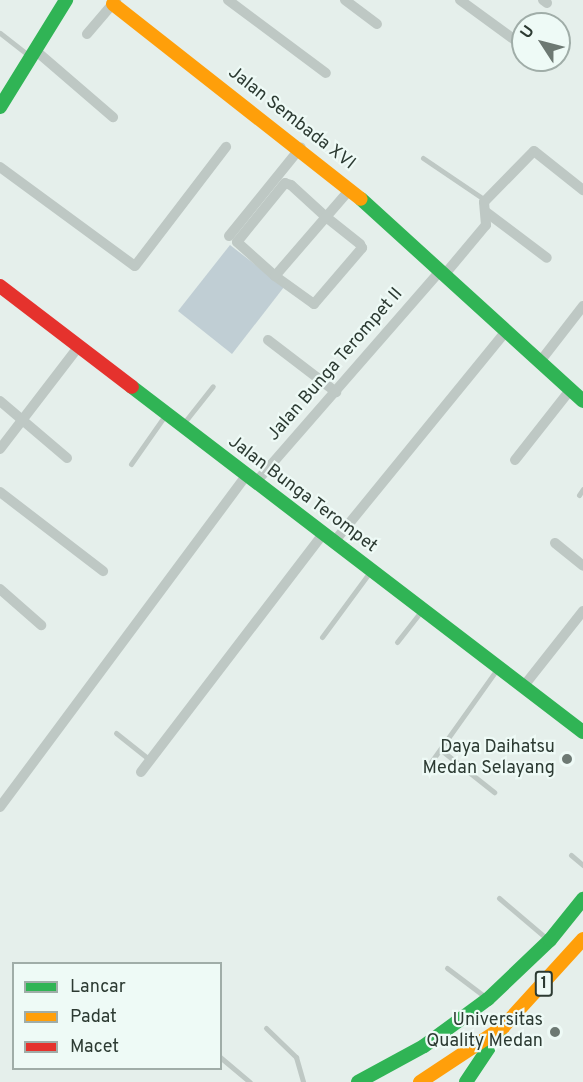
<!DOCTYPE html>
<html>
<head>
<meta charset="utf-8">
<style>
  body { margin:0 }
  #map { position:relative; width:583px; height:1082px; overflow:hidden; background:#e5efeb; font-family:Overpass,sans-serif }
  div>[style] { position:absolute }
  .green>* { inset:0; background:#c0ced4 }
  .lane>* { height:5px; margin:-2.5px; padding:0 2.5px; transform-origin:2.5px; border-radius:2.5px; background:#bec8c4 }
  .street>* { height:10px; margin:-5px; padding:0 5px; transform-origin:5px; border-radius:5px; background:#bec8c4 }
  .fast>* { height:14px; margin:-7px; padding:0 7px; transform-origin:7px; border-radius:7px; background:#30b455 }
  .slow>* { height:14px; margin:-7px; padding:0 7px; transform-origin:7px; border-radius:7px; background:#ff9f0a }
  .jam>* { height:14px; margin:-7px; padding:0 7px; transform-origin:7px; border-radius:7px; background:#e5322d }
  .dots>* { width:16px; height:16px; translate:-50% -50%; box-sizing:border-box; border:3px solid #eefaf6; border-radius:50% }
  span { translate:-50% -50%; white-space:nowrap; text-align:center; line-height:1.15; -webkit-text-stroke:4.5px #eefaf6; paint-order:stroke }
  .shield-label span { padding:2px 4px; background:#eefaf6; border:2px solid; border-radius:4px; -webkit-text-stroke-width:0 }
  .shield-label { font-size:16px; color:#2c3a32; font-weight:700 }
  .street-label { font-size:18px; color:#2c3a32 }
  .poi-label { font-size:18px; color:#2c3a32 }
  .right { translate:-100% -50%; text-align:right }
  .legend { position:absolute; left:12px; top:962px; width:210px; height:108px; box-sizing:border-box; background:#eefaf6; border:2px solid #a0ada8; margin:0; padding:8px 10px; list-style:none; font-size:18px; color:#2c3a32 }
  .legend li { display:flex; align-items:center; gap:12px; height:30px }
  .legend b { width:30px; border:2px solid #a0ada8 }
  .north { position:absolute; left:511px; top:12px; width:60px; height:60px; box-sizing:border-box; background:#eefaf6; border:2px solid #a0ada8; border-radius:50%; rotate:306deg; font-size:16px; font-weight:700; line-height:24px; text-align:center; color:#2c3a32 }
  .north::after { content:''; display:block; margin:auto; width:21px; height:27px; background:#6d7973; clip-path:polygon(50% 0,100% 100%,50% 72%,0 100%) }
</style>
</head>
<body>
<div id="map">
  <div class="green">
    <i style="clip-path:polygon(230px 245px,284px 287px,232px 354px,178px 311px)"></i>
  </div>
  <div class="lane">
    <i style="left:0;top:33px;width:37px;rotate:38deg"></i>
    <i style="left:423px;top:158px;width:75px;rotate:34.1deg"></i>
    <i style="left:183px;top:424px;width:48px;rotate:-51.7deg"></i>
    <i style="left:131px;top:464px;width:61px;rotate:-55deg"></i>
    <i style="left:579px;top:495px;width:7px;rotate:-56deg"></i>
    <i style="left:322px;top:637px;width:81px;rotate:-53.6deg"></i>
    <i style="left:397px;top:642px;width:41px;rotate:-52deg"></i>
    <i style="left:116px;top:733px;width:43px;rotate:38.5deg"></i>
    <i style="left:441px;top:750px;width:68px;rotate:38.4deg"></i>
    <i style="left:431px;top:762px;width:114px;rotate:-54.6deg"></i>
    <i style="left:571px;top:855px;width:16px;rotate:40deg"></i>
    <i style="left:499px;top:898px;width:62px;rotate:40.4deg"></i>
    <i style="left:447px;top:968px;width:46px;rotate:37.1deg"></i>
    <i style="left:266px;top:1028px;width:42px;rotate:44deg"></i>
    <i style="left:296px;top:1057px;width:26px;rotate:74deg"></i>
    <i style="left:220px;top:1057px;width:39px;rotate:40deg"></i>
  </div>
  <div class="street">
    <i style="left:228px;top:0;width:122px;rotate:36.7deg"></i>
    <i style="left:345px;top:0;width:40px;rotate:37deg"></i>
    <i style="left:460px;top:0;width:78px;rotate:36.1deg"></i>
    <i style="left:543px;top:0;width:5px;rotate:37deg"></i>
    <i style="left:87px;top:34px;width:45px;rotate:-49.5deg"></i>
    <i style="left:35px;top:50px;width:103px;rotate:40.7deg"></i>
    <i style="left:0;top:167px;width:167px;rotate:36.3deg"></i>
    <i style="left:135px;top:266px;width:150px;rotate:-52.6deg"></i>
    <i style="left:486px;top:212px;width:76px;rotate:37deg"></i>
    <i style="left:229px;top:236px;width:114px;rotate:-51deg"></i>
    <i style="left:445px;top:274px;width:64px;rotate:-50.1deg"></i>
    <i style="left:486px;top:225px;width:23px;rotate:-95deg"></i>
    <i style="left:484px;top:202px;width:71px;rotate:-45.6deg"></i>
    <i style="left:534px;top:151px;width:63px;rotate:38.5deg"></i>
    <i style="left:275px;top:276px;width:48px;rotate:35.7deg"></i>
    <i style="left:314px;top:304px;width:74px;rotate:-49.4deg"></i>
    <i style="left:362px;top:248px;width:4px;rotate:-117deg"></i>
    <i style="left:360px;top:244px;width:43px;rotate:-141.5deg"></i>
    <i style="left:326px;top:217px;width:47px;rotate:-137.6deg"></i>
    <i style="left:291px;top:185px;width:6px;rotate:-162deg"></i>
    <i style="left:285px;top:183px;width:76px;rotate:129.1deg"></i>
    <i style="left:237px;top:242px;width:51px;rotate:41.8deg"></i>
    <i style="left:275px;top:276px;width:78px;rotate:-49.2deg"></i>
    <i style="left:326px;top:217px;width:37px;rotate:-49deg"></i>
    <i style="left:268px;top:340px;width:86px;rotate:37.4deg"></i>
    <i style="left:542px;top:359px;width:67px;rotate:-52.3deg"></i>
    <i style="left:0;top:401px;width:88px;rotate:40.4deg"></i>
    <i style="left:0;top:449px;width:130px;rotate:-52.5deg"></i>
    <i style="left:515px;top:460px;width:89px;rotate:-51.8deg"></i>
    <i style="left:256px;top:482px;width:281px;rotate:-48.9deg"></i>
    <i style="left:0;top:492px;width:130px;rotate:37.5deg"></i>
    <i style="left:334px;top:542px;width:272px;rotate:-50.8deg"></i>
    <i style="left:555px;top:543px;width:36px;rotate:39deg"></i>
    <i style="left:0;top:589px;width:55px;rotate:41.3deg"></i>
    <i style="left:523px;top:687px;width:97px;rotate:-51.7deg"></i>
    <i style="left:141px;top:772px;width:300px;rotate:-52.6deg"></i>
    <i style="left:0;top:807px;width:414px;rotate:-53.4deg"></i>
  </div>
  <div class="fast">
    <i style="left:0;top:107px;width:126px;rotate:-58.3deg"></i>
    <i style="left:361px;top:199px;width:300px;rotate:42.3deg"></i>
    <i style="left:132px;top:387px;width:568px;rotate:37.41deg"></i>
    <i style="left:358px;top:1082px;width:75px;rotate:-28.6deg"></i>
    <i style="left:424px;top:1046px;width:79px;rotate:-36.3deg"></i>
    <i style="left:488px;top:999px;width:86px;rotate:-43.6deg"></i>
    <i style="left:550px;top:940px;width:53px;rotate:-51.2deg"></i>
    <i style="left:466px;top:1082px;width:61px;rotate:-56.3deg"></i>
  </div>
  <div class="slow">
    <i style="left:113px;top:4px;width:315px;rotate:38.2deg"></i>
    <i style="left:420px;top:1082px;width:100px;rotate:-33.5deg"></i>
    <i style="left:503px;top:1027px;width:119px;rotate:-47.7deg"></i>
  </div>
  <div class="jam">
    <i style="left:0;top:286px;width:166px;rotate:37.4deg"></i>
  </div>
  <div class="dots">
    <i style="left:567px;top:759px;background:#6d7973"></i>
    <i style="left:555px;top:1032px;background:#6d7973"></i>
  </div>
  <div class="shield-label">
    <span style="left:544px;top:984px">1</span>
  </div>
  <div class="street-label">
    <span style="left:291px;top:119px;rotate:38deg">Jalan Sembada XVI</span>
    <span style="left:336px;top:365px;rotate:-49deg">Jalan Bunga Terompet II</span>
    <span style="left:302px;top:495px;rotate:37deg">Jalan Bunga Terompet</span>
  </div>
  <div class="poi-label">
    <span class="right" style="left:555px;top:759px">Daya Daihatsu<br>Medan Selayang</span>
    <span class="right" style="left:543px;top:1032px">Universitas<br>Quality Medan</span>
  </div>
  <ul class="legend">
  <li><b style="height:8px;background:#30b455"></b>Lancar</li>
  <li><b style="height:8px;background:#ff9f0a"></b>Padat</li>
  <li><b style="height:8px;background:#e5322d"></b>Macet</li>
  </ul>
  <div class="north">U</div>
</div>
</body>
</html>
